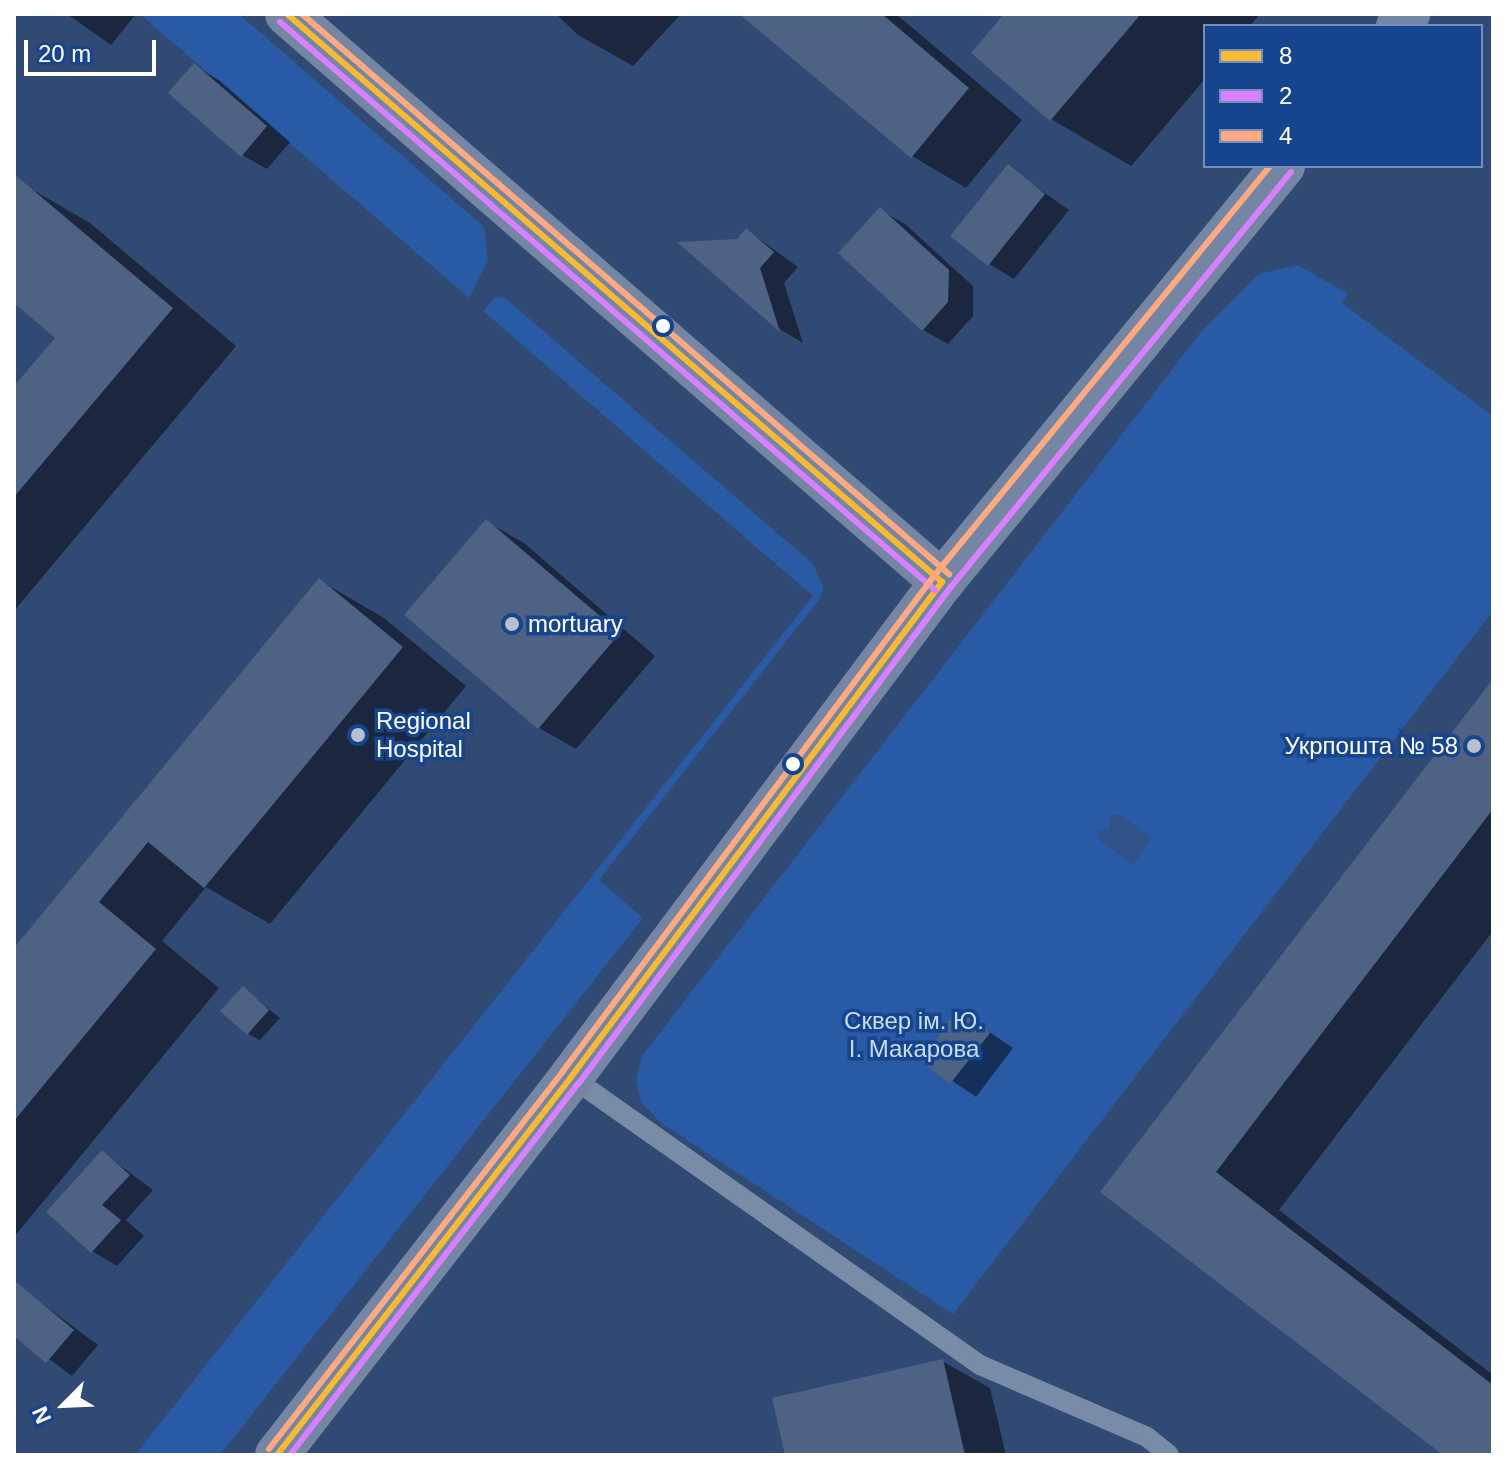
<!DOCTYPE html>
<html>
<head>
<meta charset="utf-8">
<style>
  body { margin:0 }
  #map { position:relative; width:1507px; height:1469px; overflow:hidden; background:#314a74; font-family:Arial,sans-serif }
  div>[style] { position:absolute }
  .green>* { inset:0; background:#295aa5 }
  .water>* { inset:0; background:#315289 }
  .shadow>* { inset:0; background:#0007 }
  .building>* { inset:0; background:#4e6283 }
  .lane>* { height:20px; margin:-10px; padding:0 10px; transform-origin:10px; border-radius:10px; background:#788ba7 }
  .secondary>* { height:44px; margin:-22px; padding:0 22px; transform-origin:22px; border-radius:22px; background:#7486a3 }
  .bus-1>* { height:6px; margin:-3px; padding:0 3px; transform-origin:3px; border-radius:3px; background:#fab933 }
  .bus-2>* { height:6px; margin:-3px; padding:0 3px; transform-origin:3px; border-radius:3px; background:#d880ff }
  .bus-3>* { height:6px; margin:-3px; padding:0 3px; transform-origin:3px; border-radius:3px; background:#ffa980 }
  .dots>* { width:22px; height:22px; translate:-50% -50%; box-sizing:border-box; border:4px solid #16448f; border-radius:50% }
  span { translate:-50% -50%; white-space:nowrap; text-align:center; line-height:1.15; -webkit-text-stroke:7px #16448f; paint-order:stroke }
  .poi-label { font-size:24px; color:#fff }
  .left { translate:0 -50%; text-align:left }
  .right { translate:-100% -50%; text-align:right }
  .park-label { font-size:24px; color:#c8ddfb }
  .frame { position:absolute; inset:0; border:16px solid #fff; pointer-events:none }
  .legend { position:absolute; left:1203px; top:24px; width:280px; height:144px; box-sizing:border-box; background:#16448f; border:2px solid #738fbc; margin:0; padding:10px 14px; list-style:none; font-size:24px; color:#fff }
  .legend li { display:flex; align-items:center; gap:16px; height:40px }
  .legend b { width:40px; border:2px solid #738fbc }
  .north { position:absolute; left:24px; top:1365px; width:80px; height:80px; -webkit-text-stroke:6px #16448f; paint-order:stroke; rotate:246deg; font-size:22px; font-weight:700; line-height:32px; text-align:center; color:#fff }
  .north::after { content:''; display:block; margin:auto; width:28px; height:36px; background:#fff; clip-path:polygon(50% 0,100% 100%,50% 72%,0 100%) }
  .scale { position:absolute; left:24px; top:40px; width:132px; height:36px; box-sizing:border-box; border:4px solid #fff; border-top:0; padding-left:10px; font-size:24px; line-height:28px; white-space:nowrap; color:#fff; -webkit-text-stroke:6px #16448f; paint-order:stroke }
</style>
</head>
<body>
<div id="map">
  <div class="green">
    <i style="clip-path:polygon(140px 14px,239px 14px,484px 227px,488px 260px,469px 298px)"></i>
    <i style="clip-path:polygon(1298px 265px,1348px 294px,1342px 303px,1493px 416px,1493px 611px,953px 1314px,661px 1123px,641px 1102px,636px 1080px,642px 1056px,1201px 332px,1259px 274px)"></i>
    <i style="clip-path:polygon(504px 297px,813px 564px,823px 587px,821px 597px,599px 880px,643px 918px,220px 1455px,135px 1455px,813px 596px,483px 311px,495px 298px)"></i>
  </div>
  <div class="water">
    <i style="clip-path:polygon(1110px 815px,1121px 815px,1152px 838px,1133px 865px,1101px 841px,1097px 831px,1110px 828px)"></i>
  </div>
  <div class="shadow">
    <i style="clip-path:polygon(67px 14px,136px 14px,111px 45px)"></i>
    <i style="clip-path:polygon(556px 14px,681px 14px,633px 66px,578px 35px)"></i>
    <i style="clip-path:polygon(743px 14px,896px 14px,1022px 120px,966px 188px,912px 156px)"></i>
    <i style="clip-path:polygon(1007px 14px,1260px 14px,1250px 26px,1205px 26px,1205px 79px,1131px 166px,1051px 119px)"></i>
    <i style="clip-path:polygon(194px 66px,219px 80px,290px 142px,267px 169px,242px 155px)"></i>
    <i style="clip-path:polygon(1008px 167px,1069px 210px,1014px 279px,989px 264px)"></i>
    <i style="clip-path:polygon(26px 186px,90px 223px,236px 346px,14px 611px,14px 389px,58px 337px,14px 300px,14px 200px)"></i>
    <i style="clip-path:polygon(880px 210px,905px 224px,973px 286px,973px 316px,948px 344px,923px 330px,841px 253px)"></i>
    <i style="clip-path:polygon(747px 230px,798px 267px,784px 283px,803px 343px,781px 330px,682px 244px,738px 241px)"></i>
    <i style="clip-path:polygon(487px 522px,524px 543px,655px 656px,576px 749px,539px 728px)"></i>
    <i style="clip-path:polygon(319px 580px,384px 618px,466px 686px,270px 924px,206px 887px,162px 941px,219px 988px,14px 1237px,14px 951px)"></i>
    <i style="clip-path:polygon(1493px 682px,1493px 931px,1279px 1210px,1493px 1375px,1493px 1455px,1446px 1455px,1103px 1191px)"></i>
    <i style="clip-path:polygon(243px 988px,280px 1018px,260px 1040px,248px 1034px)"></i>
    <i style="clip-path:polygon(972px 1020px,1013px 1048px,976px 1097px,926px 1063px)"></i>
    <i style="clip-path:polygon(102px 1152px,153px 1190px,126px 1220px,144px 1236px,117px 1266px,92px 1251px)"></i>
    <i style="clip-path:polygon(29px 1294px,98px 1345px,72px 1376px,14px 1333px,14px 1312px)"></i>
    <i style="clip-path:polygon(942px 1361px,990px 1388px,1006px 1455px,783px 1455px)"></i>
  </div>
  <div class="building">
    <i style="clip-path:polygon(739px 14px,882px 14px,969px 88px,911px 158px)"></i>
    <i style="clip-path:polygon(1004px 14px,1141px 14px,1050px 121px,971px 53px)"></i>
    <i style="clip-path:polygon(194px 63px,267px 126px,241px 157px,168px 93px)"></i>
    <i style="clip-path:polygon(1008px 164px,1045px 194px,988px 266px,950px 236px)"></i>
    <i style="clip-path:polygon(14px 174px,173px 308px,14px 497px,14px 386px,55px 338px,14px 303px)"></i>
    <i style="clip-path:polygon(880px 207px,949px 270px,948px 302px,922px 331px,838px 253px)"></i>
    <i style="clip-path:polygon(746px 228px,774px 252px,760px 268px,780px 332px,677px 242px,737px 239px)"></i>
    <i style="clip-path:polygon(486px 519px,620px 633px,538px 729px,404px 615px)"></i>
    <i style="clip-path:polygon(319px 578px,403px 647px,204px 888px,148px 842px,99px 902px,156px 949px,14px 1121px,14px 948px)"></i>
    <i style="clip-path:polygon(1493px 679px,1493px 809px,1216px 1172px,1493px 1385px,1493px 1455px,1443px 1455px,1100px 1192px)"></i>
    <i style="clip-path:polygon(243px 986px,269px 1010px,247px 1035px,220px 1011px)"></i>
    <i style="clip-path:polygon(973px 1017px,990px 1033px,950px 1084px,923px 1063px,947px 1021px)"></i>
    <i style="clip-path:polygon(102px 1150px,130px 1175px,102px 1205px,121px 1220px,91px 1253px,46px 1212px)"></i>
    <i style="clip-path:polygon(14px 1280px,74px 1330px,46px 1363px,14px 1336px)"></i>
    <i style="clip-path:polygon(943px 1359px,965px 1455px,785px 1455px,772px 1398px)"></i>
  </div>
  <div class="lane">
    <i style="left:571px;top:1077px;width:500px;rotate:35.15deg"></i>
    <i style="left:980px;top:1365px;width:182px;rotate:23.3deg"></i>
    <i style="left:1147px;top:1437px;width:28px;rotate:39deg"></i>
  </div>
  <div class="secondary">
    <i style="left:287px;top:14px;width:867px;rotate:40.93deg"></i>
    <i style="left:1398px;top:26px;width:16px;rotate:-50deg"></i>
    <i style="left:277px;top:1455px;width:479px;rotate:-52.1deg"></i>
    <i style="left:571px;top:1077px;width:619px;rotate:-53.15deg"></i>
    <i style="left:942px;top:582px;width:538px;rotate:-50.66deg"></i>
  </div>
  <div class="bus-1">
    <i style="left:287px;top:14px;width:867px;rotate:40.93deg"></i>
    <i style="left:277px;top:1455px;width:479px;rotate:-52.1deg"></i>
    <i style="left:571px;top:1077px;width:619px;rotate:-53.15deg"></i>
  </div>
  <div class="bus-2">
    <i style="left:280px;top:22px;width:867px;rotate:40.93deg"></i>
    <i style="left:290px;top:1455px;width:471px;rotate:-52.2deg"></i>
    <i style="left:579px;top:1083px;width:619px;rotate:-53.15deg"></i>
    <i style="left:950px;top:588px;width:538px;rotate:-50.66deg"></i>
  </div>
  <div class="bus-3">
    <i style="left:302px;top:14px;width:856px;rotate:40.88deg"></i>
    <i style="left:269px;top:1449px;width:479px;rotate:-52.1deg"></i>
    <i style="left:563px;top:1071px;width:619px;rotate:-53.15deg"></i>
    <i style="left:934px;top:576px;width:530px;rotate:-50.66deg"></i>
  </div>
  <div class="dots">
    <i style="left:663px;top:326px;background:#fff"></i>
    <i style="left:512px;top:624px;background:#b7c0ce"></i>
    <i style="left:358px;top:735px;background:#b7c0ce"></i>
    <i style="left:1474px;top:746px;background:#b7c0ce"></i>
    <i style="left:793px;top:764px;background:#fff"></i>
  </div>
  <div class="poi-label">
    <span class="left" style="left:528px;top:624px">mortuary</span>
    <span class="left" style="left:376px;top:735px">Regional<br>Hospital</span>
    <span class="right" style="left:1458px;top:746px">Укрпошта № 58</span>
  </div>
  <div class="park-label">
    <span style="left:914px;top:1035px">Сквер ім. Ю.<br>І. Макарова</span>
  </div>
  <div class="frame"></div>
  <ul class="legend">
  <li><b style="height:10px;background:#fab933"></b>8</li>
  <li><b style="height:10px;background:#d880ff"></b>2</li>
  <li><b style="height:10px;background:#ffa980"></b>4</li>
  </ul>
  <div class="north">N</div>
  <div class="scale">20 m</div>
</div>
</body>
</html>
